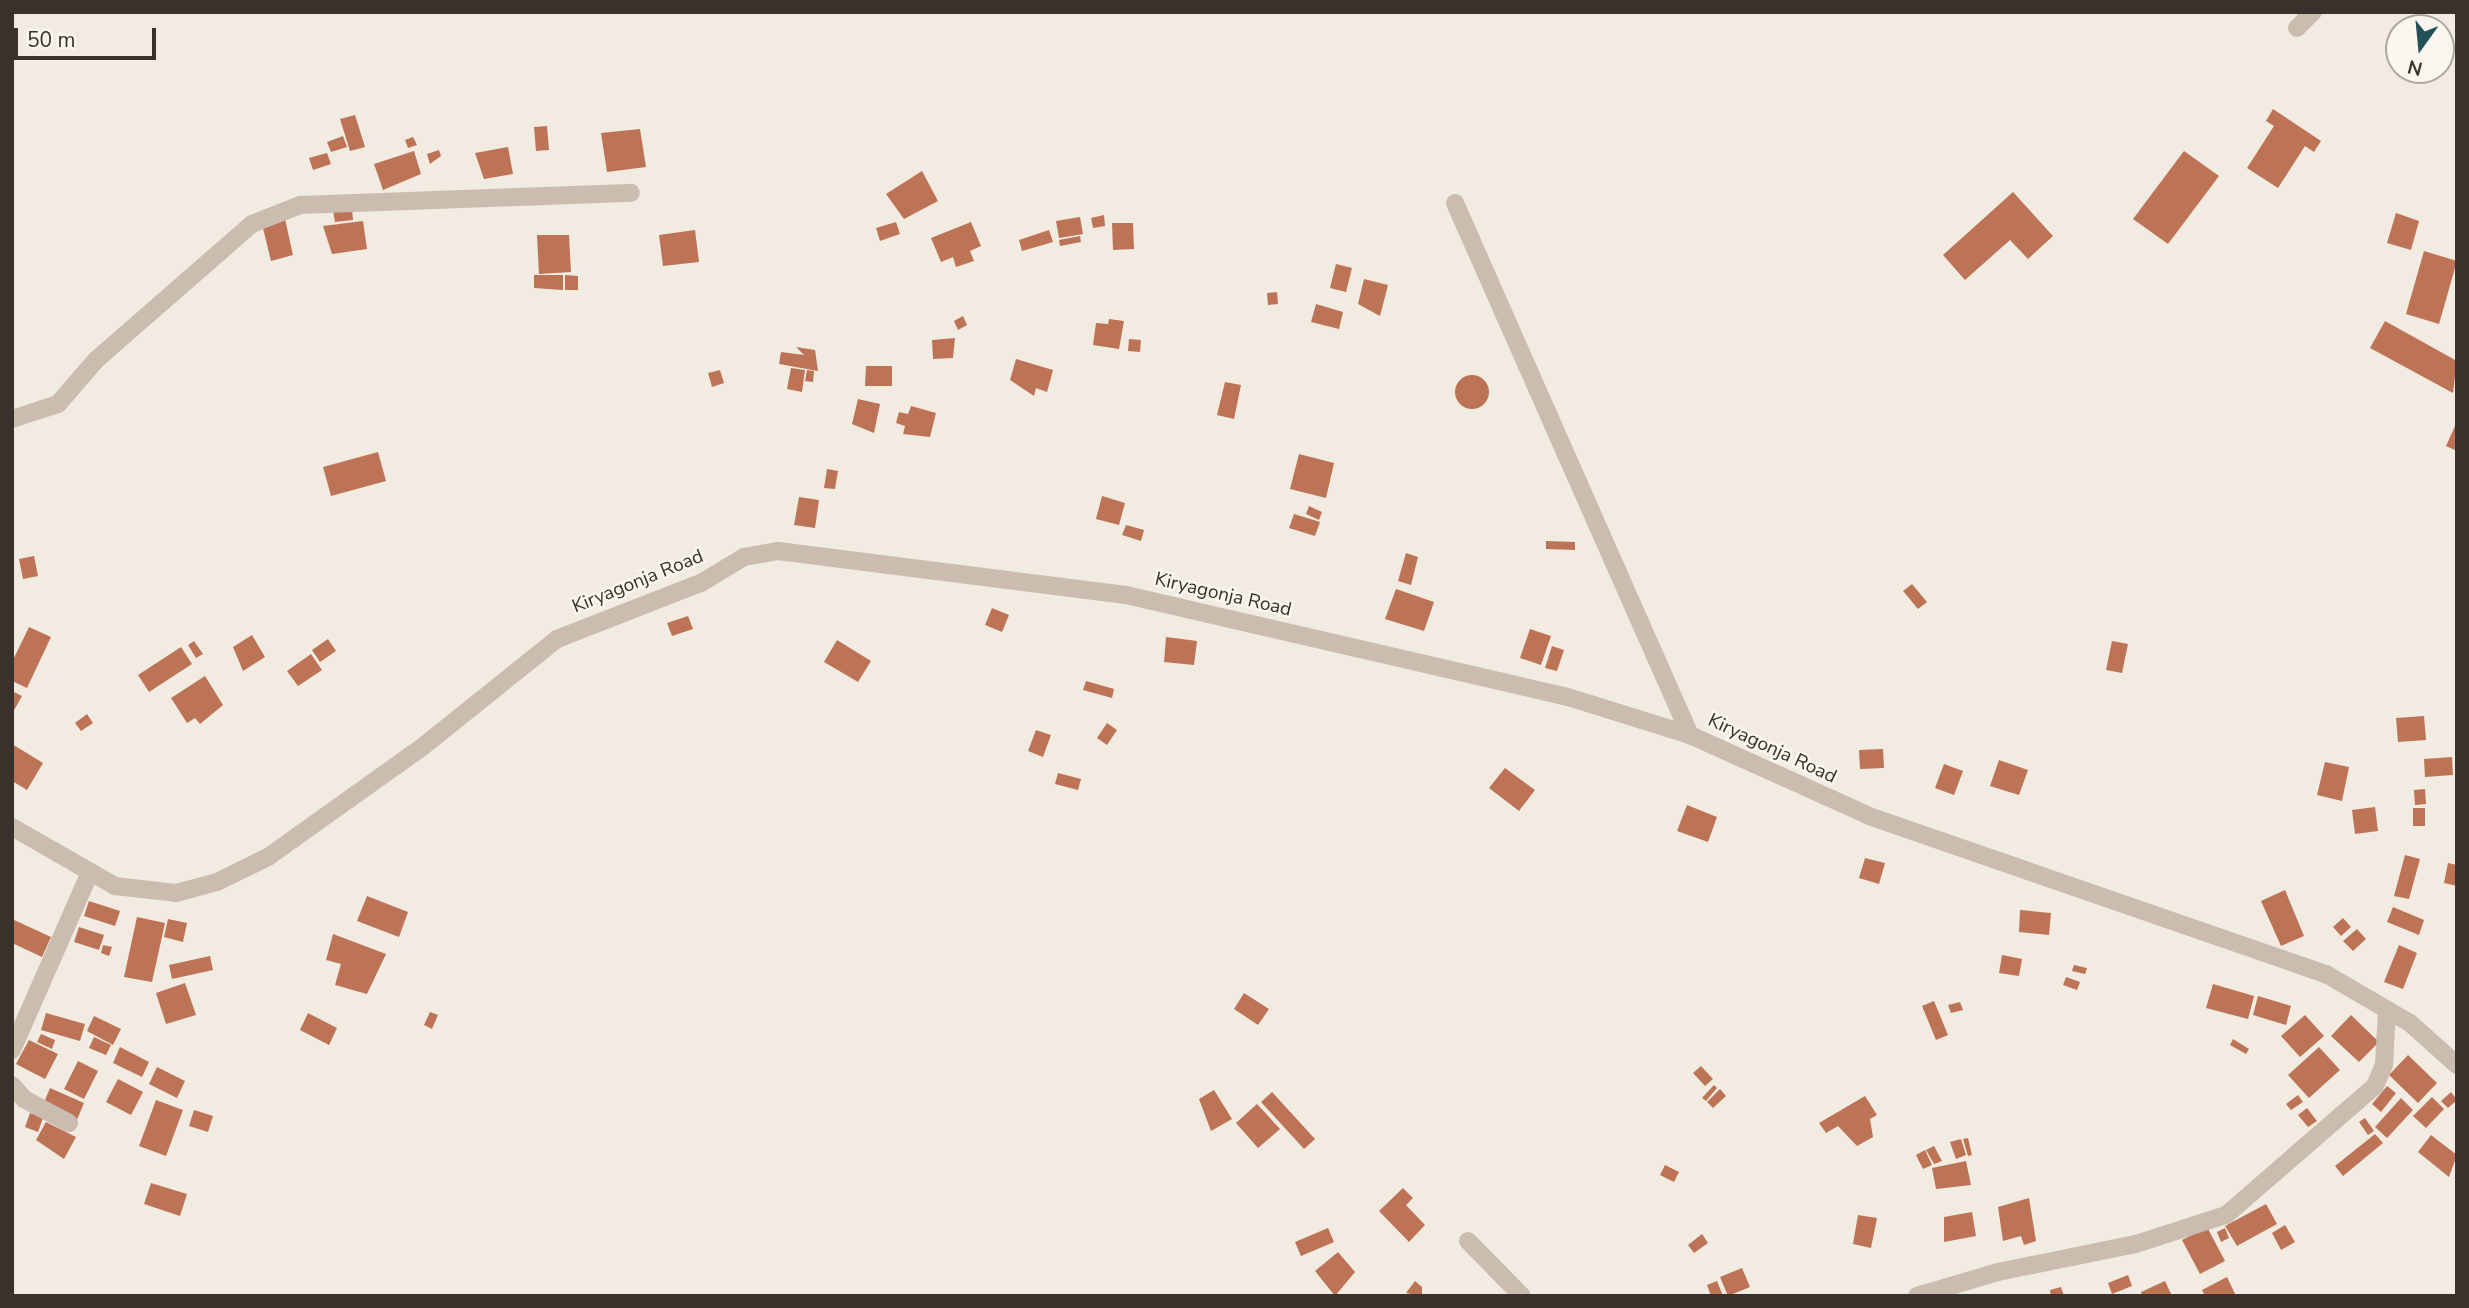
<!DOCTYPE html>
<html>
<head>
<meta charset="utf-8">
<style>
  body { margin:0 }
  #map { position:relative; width:2469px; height:1308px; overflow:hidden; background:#f2ebe2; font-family:"Nunito Sans",sans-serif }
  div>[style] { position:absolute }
  .building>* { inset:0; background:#bd7355 }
  .round { border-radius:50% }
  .minor>* { height:18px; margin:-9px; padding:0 9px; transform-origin:9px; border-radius:9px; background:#cabcae }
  span { translate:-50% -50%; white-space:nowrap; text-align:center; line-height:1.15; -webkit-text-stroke:5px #faf5ee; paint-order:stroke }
  .street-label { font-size:19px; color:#39312c }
  .frame { position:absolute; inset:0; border:14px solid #39312c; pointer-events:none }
  .north { position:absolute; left:2385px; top:14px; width:70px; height:70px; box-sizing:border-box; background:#faf5ee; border:2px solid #ada7a0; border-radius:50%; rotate:195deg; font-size:19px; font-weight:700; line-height:28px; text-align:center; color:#39312c }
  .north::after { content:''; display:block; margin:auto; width:24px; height:32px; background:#245158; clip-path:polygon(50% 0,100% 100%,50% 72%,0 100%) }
  .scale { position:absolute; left:14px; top:28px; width:142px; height:32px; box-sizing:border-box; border:4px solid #39312c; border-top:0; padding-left:9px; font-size:21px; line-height:24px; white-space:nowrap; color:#39312c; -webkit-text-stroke:5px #faf5ee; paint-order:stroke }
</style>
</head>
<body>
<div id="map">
  <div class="building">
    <i style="clip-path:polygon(2273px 109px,2321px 141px,2314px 152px,2305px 146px,2278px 188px,2247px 168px,2274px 126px,2266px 121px)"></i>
    <i style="clip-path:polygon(355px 115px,365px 147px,350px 151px,340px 119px)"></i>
    <i style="clip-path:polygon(547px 126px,549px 150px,536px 151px,534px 127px)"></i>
    <i style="clip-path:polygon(640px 129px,646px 167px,607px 172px,601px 133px)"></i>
    <i style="clip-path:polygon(343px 136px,347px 147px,331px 152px,327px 142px)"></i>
    <i style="clip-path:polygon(413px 137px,417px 145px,408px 148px,405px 140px)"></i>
    <i style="clip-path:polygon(508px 147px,513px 174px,484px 179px,475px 153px)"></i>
    <i style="clip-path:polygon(439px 150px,441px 156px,430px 164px,427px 154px)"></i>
    <i style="clip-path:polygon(414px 151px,421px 174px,383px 190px,374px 164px)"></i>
    <i style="clip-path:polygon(2184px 151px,2219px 176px,2168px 244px,2133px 219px)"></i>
    <i style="clip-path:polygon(327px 153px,331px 164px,313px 170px,309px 158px)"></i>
    <i style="clip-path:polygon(922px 171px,938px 201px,904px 219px,886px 194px)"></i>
    <i style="clip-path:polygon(2013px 192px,2053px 236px,2028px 259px,2010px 240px,1965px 280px,1943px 255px)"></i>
    <i style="clip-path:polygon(352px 209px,353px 220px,335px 222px,333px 211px)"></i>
    <i style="clip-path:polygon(2396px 213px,2419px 221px,2411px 250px,2387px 243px)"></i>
    <i style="clip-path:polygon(1104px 215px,1105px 226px,1093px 228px,1091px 218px)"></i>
    <i style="clip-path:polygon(1080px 217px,1083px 234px,1059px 238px,1056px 221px)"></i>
    <i style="clip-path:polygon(285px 219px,293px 255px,271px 261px,262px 224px)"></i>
    <i style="clip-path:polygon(363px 221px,367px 249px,332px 254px,323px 226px)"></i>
    <i style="clip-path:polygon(896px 222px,900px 234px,880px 241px,876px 228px)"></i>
    <i style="clip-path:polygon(971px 222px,981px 246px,970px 251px,974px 261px,956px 267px,953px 257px,941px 262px,931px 238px)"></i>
    <i style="clip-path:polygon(1112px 223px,1133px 223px,1134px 249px,1113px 250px)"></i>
    <i style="clip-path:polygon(695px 230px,699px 262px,663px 266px,659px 235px)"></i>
    <i style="clip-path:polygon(1049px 230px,1053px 242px,1022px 251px,1019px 240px)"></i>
    <i style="clip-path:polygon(537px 235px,569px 235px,571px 272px,539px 274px)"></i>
    <i style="clip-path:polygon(1080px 236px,1081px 242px,1060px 246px,1059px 240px)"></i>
    <i style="clip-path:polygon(2424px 251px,2457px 261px,2439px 324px,2406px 314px)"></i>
    <i style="clip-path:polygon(1336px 264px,1352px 268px,1346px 292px,1330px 288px)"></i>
    <i style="clip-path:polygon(534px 275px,563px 275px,563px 290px,534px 288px)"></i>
    <i style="clip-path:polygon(565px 275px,578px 276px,578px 290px,565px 290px)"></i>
    <i style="clip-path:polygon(1364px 279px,1388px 285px,1380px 316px,1358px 304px)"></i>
    <i style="clip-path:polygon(1277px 292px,1278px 304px,1268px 305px,1267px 293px)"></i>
    <i style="clip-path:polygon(1316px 304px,1343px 312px,1339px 329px,1311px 322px)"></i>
    <i style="clip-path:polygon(963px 316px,967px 325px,958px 330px,954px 321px)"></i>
    <i style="clip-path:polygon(1109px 319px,1124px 321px,1119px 349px,1093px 345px,1096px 323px,1108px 324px)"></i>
    <i style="clip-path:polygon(2385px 321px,2457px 361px,2453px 393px,2370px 348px)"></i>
    <i style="clip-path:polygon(955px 338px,953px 358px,933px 359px,932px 340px)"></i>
    <i style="clip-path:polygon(1129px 339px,1141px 340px,1140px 352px,1128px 351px)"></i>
    <i style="clip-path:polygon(796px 347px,815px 350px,818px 371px,779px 364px,781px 352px,804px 355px)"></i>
    <i style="clip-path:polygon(1016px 359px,1053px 370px,1047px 392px,1036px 388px,1034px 396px,1010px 380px)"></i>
    <i style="clip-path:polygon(866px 366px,892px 366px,892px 386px,865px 386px)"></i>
    <i style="clip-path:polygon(791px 368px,805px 370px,802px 392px,787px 389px)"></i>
    <i style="clip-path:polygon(720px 370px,724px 383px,712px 387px,708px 373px)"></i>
    <i style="clip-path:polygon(807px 370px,814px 371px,813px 382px,805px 381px)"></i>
    <i class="round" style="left:1455px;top:375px;width:34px;height:34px"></i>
    <i style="clip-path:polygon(1225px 382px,1241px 385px,1234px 419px,1217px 415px)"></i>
    <i style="clip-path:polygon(858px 399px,880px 404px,874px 433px,852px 424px)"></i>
    <i style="clip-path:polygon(911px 406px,936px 413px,930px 437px,903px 434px,905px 426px,896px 423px,899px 412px,908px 414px)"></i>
    <i style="clip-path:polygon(2455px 426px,2457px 427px,2457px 451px,2446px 446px)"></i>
    <i style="clip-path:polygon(378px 452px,386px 481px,331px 496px,323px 467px)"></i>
    <i style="clip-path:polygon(1299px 454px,1334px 463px,1326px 498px,1290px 489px)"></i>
    <i style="clip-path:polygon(827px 469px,838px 471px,835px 489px,824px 488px)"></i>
    <i style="clip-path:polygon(1102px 496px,1125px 503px,1119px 525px,1096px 519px)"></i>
    <i style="clip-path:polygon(799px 497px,819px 500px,815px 528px,794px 525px)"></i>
    <i style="clip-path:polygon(1309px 506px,1322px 512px,1319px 520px,1306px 514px)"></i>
    <i style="clip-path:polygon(1294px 514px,1320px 522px,1315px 536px,1289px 528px)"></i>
    <i style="clip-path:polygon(1126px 525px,1144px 530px,1141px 541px,1122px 535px)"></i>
    <i style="clip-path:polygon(1546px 541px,1575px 542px,1575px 550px,1546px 549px)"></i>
    <i style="clip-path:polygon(1406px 553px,1418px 557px,1411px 585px,1398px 581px)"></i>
    <i style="clip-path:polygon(34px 556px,38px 576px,23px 579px,19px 559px)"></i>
    <i style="clip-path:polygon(1912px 584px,1927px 602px,1918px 609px,1903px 591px)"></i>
    <i style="clip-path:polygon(1396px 589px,1434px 602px,1424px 631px,1385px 619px)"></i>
    <i style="clip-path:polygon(992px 608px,1009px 615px,1002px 632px,985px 625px)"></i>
    <i style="clip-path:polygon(688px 616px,693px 629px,672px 636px,667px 623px)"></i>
    <i style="clip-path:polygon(29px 627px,51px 637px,27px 688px,12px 681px,12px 662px)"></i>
    <i style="clip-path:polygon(1530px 629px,1551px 636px,1541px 665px,1520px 658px)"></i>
    <i style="clip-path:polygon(252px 635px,265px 657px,243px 671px,233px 647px)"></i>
    <i style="clip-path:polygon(1166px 637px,1197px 641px,1194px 665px,1164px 662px)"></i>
    <i style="clip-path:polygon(328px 639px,336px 651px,320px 662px,312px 650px)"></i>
    <i style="clip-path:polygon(837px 640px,871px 661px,858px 682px,824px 662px)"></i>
    <i style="clip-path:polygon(194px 641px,203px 654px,196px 658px,188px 645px)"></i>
    <i style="clip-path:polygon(2112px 641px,2128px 644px,2122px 673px,2106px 670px)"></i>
    <i style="clip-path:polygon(1552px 646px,1564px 650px,1557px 671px,1545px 668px)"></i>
    <i style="clip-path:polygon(181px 647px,192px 664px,149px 692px,138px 675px)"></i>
    <i style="clip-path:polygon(311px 654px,322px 670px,298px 686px,287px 671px)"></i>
    <i style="clip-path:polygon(205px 676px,223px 705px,200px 724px,195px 718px,187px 723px,171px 698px)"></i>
    <i style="clip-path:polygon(1086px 681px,1114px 689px,1112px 698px,1083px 690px)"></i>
    <i style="clip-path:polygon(12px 691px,22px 696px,12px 714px)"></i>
    <i style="clip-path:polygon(87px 714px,93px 723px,81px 731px,75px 723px)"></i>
    <i style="clip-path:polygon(2424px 716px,2426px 740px,2398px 742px,2396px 718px)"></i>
    <i style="clip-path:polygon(1107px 723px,1117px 730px,1107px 745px,1097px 738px)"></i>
    <i style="clip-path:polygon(1036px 730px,1051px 735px,1043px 757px,1028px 751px)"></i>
    <i style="clip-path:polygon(12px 744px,43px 763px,27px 790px,12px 781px)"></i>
    <i style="clip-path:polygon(1883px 749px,1884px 768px,1860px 769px,1859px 750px)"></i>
    <i style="clip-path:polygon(2452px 757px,2453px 775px,2425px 777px,2424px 759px)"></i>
    <i style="clip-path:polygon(1999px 760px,2028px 770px,2019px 795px,1990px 786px)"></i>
    <i style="clip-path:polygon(2325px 762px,2349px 767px,2342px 801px,2317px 795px)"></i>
    <i style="clip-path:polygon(1944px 764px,1963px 771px,1954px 795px,1935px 788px)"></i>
    <i style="clip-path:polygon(1505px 768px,1535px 790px,1519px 811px,1489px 788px)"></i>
    <i style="clip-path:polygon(1058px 773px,1081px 779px,1078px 790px,1055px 784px)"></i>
    <i style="clip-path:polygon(2425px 789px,2426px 804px,2415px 805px,2414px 790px)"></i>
    <i style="clip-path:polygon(1687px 805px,1717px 817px,1708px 842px,1677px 831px)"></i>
    <i style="clip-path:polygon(2375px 807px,2378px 831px,2355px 834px,2352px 810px)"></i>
    <i style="clip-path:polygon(2413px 808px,2425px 808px,2425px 826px,2413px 826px)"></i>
    <i style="clip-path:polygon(2405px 855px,2420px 859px,2409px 899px,2394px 896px)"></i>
    <i style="clip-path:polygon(1865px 858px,1885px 863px,1879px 884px,1859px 878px)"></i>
    <i style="clip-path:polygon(2448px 863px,2457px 865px,2457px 886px,2444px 883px)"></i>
    <i style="clip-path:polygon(2285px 890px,2304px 936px,2281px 946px,2261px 901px)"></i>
    <i style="clip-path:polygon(367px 896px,408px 912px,399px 937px,357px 921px)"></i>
    <i style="clip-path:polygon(89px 901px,120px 911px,115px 926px,84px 916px)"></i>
    <i style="clip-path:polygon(2393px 907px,2424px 920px,2419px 935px,2387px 922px)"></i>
    <i style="clip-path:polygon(2020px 910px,2051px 913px,2049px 935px,2019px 932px)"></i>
    <i style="clip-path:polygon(137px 917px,165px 923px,152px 982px,124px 977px)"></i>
    <i style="clip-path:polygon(2343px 918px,2351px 927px,2341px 936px,2333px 927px)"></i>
    <i style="clip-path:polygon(12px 919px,51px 937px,42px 957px,12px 943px)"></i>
    <i style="clip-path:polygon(168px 919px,187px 923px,183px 942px,164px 937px)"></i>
    <i style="clip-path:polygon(79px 927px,104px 935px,99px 950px,74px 942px)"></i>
    <i style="clip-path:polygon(2357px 929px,2366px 939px,2353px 951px,2343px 941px)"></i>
    <i style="clip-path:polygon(333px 934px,386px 954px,367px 994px,335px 985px,341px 964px,326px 960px)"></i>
    <i style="clip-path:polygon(103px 945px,112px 947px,109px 956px,101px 953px)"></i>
    <i style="clip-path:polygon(2399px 945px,2417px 953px,2403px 989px,2384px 982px)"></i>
    <i style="clip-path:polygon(2002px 955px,2022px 959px,2019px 976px,1999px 973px)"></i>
    <i style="clip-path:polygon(210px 956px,213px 970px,172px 979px,169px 965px)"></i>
    <i style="clip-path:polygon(2074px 965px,2087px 968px,2085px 974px,2072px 971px)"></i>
    <i style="clip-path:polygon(2066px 977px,2080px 982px,2077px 990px,2063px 985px)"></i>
    <i style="clip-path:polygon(185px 983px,196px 1015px,166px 1024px,156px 993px)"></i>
    <i style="clip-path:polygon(2213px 984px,2254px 996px,2248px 1019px,2206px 1008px)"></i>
    <i style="clip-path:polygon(1244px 993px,1269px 1009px,1258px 1025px,1234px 1009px)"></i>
    <i style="clip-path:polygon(2258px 996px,2291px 1006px,2286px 1025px,2253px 1015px)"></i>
    <i style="clip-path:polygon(1934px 1001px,1948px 1035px,1936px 1040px,1922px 1006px)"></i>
    <i style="clip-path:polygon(1960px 1002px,1963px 1010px,1951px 1013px,1948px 1005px)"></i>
    <i style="clip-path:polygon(430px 1012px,438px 1015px,432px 1029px,424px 1025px)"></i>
    <i style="clip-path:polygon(46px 1013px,85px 1024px,80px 1041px,41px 1030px)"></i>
    <i style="clip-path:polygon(308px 1013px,337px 1028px,329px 1045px,300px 1030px)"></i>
    <i style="clip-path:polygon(2305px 1015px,2324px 1036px,2300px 1057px,2281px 1036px)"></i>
    <i style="clip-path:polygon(2351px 1015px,2379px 1042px,2359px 1062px,2331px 1036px)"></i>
    <i style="clip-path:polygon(94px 1016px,121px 1029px,113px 1045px,87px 1031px)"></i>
    <i style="clip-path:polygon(41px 1034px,55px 1040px,52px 1049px,37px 1042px)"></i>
    <i style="clip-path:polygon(94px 1037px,111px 1045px,106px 1055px,89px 1048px)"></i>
    <i style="clip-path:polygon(2233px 1039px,2249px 1049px,2246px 1054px,2230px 1045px)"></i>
    <i style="clip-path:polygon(29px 1040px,58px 1054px,45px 1079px,16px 1064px)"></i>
    <i style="clip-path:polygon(120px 1047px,149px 1062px,142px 1077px,113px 1063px)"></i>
    <i style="clip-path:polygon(2319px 1047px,2340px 1070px,2309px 1098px,2288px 1075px)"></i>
    <i style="clip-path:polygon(2408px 1055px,2437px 1083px,2418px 1103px,2389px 1075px)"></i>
    <i style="clip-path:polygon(78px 1061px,98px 1071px,84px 1099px,64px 1089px)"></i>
    <i style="clip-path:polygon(1701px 1066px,1713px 1079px,1705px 1086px,1693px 1073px)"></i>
    <i style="clip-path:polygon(157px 1067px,185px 1081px,177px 1098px,149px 1084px)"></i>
    <i style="clip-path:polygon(118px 1079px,143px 1092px,131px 1115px,106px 1102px)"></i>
    <i style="clip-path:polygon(1714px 1085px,1717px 1088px,1706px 1101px,1702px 1098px)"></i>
    <i style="clip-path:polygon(2387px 1086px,2396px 1093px,2381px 1112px,2372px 1104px)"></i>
    <i style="clip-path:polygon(50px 1088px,84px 1103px,76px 1122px,42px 1107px)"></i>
    <i style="clip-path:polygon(1720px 1089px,1726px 1096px,1713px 1108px,1707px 1102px)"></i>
    <i style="clip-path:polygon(1214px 1090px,1232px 1119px,1211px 1131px,1199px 1099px)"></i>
    <i style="clip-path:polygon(1272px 1092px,1315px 1139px,1304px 1149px,1261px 1102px)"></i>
    <i style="clip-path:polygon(2451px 1092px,2457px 1100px,2448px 1108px,2441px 1101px)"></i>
    <i style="clip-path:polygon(2298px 1095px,2303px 1102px,2291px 1110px,2286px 1104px)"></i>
    <i style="clip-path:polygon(1865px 1096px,1877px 1115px,1870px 1119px,1873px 1137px,1857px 1146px,1838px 1126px,1826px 1133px,1819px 1123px)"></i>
    <i style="clip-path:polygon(2432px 1097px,2444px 1109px,2426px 1128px,2413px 1116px)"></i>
    <i style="clip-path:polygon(2401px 1098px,2413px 1110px,2387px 1138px,2375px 1127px)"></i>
    <i style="clip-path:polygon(156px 1100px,183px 1110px,166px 1156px,139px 1146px)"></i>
    <i style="clip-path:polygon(1257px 1104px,1280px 1129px,1258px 1148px,1236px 1123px)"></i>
    <i style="clip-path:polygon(2307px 1108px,2317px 1121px,2308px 1127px,2298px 1115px)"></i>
    <i style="clip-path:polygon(194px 1110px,213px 1116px,208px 1132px,189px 1126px)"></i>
    <i style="clip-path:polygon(30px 1113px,43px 1118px,38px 1132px,25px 1127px)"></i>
    <i style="clip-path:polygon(2365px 1118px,2374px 1131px,2368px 1135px,2359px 1122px)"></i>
    <i style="clip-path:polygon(46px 1122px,76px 1137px,64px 1159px,36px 1140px)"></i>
    <i style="clip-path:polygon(2375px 1134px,2383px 1143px,2343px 1176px,2335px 1166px)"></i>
    <i style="clip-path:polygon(2431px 1135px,2457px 1155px,2449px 1177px,2418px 1152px)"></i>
    <i style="clip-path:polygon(1968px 1138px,1972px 1155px,1968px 1156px,1963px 1139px)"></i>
    <i style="clip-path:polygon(1961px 1139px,1966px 1155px,1956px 1159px,1950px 1142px)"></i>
    <i style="clip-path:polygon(1934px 1146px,1942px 1161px,1934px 1164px,1926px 1150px)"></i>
    <i style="clip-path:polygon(1925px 1150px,1932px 1165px,1923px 1169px,1916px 1155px)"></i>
    <i style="clip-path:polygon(1966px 1161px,1971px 1185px,1936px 1189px,1932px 1168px)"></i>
    <i style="clip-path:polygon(1665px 1165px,1679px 1172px,1674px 1182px,1660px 1175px)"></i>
    <i style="clip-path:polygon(151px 1183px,187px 1194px,180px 1216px,144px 1204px)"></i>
    <i style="clip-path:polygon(1403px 1188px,1413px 1198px,1406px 1205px,1425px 1225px,1409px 1242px,1379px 1211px)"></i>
    <i style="clip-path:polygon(2029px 1198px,2036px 1241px,2024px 1245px,2021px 1236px,2003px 1241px,1998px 1207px)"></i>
    <i style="clip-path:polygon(2266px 1204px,2277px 1224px,2237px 1246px,2225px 1226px)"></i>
    <i style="clip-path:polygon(1972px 1212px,1976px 1236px,1944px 1242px,1944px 1217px)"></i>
    <i style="clip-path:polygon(1858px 1215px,1877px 1218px,1871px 1248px,1853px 1244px)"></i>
    <i style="clip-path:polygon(2285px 1225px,2295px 1242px,2281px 1250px,2272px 1233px)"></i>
    <i style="clip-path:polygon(2207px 1227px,2225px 1261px,2200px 1274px,2182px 1240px)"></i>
    <i style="clip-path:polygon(1328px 1228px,1334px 1242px,1301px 1256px,1295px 1242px)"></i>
    <i style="clip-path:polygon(2225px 1228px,2229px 1238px,2221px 1242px,2217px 1232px)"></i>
    <i style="clip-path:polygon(1702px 1234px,1708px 1243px,1694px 1253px,1688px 1245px)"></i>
    <i style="clip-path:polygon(1338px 1252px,1355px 1272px,1335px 1296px,1315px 1271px)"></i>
    <i style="clip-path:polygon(1742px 1268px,1750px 1287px,1728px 1296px,1720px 1277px)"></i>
    <i style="clip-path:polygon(2128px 1275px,2132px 1286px,2112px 1294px,2108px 1283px)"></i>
    <i style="clip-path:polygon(2227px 1277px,2236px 1296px,2205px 1296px,2202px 1290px)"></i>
    <i style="clip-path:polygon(1415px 1281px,1422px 1287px,1422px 1296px,1406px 1293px)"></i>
    <i style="clip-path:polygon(1717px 1281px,1723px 1296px,1711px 1296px,1707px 1285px)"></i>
    <i style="clip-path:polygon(2165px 1281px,2172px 1296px,2142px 1296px,2141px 1292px)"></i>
    <i style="clip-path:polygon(2061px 1287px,2064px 1296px,2051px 1296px,2050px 1290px)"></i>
  </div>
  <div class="minor">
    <i style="left:2297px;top:28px;width:23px;rotate:-45deg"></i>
    <i style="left:1455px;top:203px;width:582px;rotate:66.17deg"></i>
    <i style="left:12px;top:419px;width:48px;rotate:-18.1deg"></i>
    <i style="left:58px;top:404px;width:58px;rotate:-49.2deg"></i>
    <i style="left:96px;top:360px;width:207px;rotate:-41.1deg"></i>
    <i style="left:252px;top:224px;width:52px;rotate:-21.6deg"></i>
    <i style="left:300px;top:205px;width:331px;rotate:-2.1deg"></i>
    <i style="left:12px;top:827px;width:119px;rotate:29.8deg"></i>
    <i style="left:115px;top:886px;width:61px;rotate:6.5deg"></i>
    <i style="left:176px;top:893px;width:42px;rotate:-15deg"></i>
    <i style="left:217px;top:882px;width:57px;rotate:-26.1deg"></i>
    <i style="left:268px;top:857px;width:188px;rotate:-35.5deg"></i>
    <i style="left:421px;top:748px;width:174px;rotate:-38.7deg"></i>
    <i style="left:557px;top:639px;width:155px;rotate:-21.3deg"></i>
    <i style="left:701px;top:583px;width:50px;rotate:-31.2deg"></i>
    <i style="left:744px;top:557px;width:35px;rotate:-10deg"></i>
    <i style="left:778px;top:551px;width:351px;rotate:7.2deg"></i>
    <i style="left:1126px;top:595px;width:454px;rotate:13deg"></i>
    <i style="left:1568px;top:697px;width:128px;rotate:17.3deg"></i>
    <i style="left:1690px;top:735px;width:196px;rotate:24.3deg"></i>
    <i style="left:1869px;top:816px;width:484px;rotate:19.1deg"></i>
    <i style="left:2326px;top:974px;width:97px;rotate:30.3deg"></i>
    <i style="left:2410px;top:1023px;width:63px;rotate:41.8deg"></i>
    <i style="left:12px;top:1050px;width:191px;rotate:-66.3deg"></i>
    <i style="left:12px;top:1085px;width:18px;rotate:49deg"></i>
    <i style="left:24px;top:1099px;width:51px;rotate:28.1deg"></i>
    <i style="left:1468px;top:1241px;width:77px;rotate:45.5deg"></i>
    <i style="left:1917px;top:1296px;width:84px;rotate:-16.5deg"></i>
    <i style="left:1998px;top:1272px;width:141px;rotate:-11.5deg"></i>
    <i style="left:2136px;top:1244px;width:95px;rotate:-17.9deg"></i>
    <i style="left:2226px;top:1215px;width:197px;rotate:-40.9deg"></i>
    <i style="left:2375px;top:1086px;width:23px;rotate:-67deg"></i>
    <i style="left:2384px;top:1065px;width:55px;rotate:-86.9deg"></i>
  </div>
  <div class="street-label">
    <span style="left:638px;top:582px;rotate:-22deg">Kiryagonja Road</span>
    <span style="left:1223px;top:595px;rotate:13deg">Kiryagonja Road</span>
    <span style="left:1772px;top:749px;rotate:25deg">Kiryagonja Road</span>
  </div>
  <div class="frame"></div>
  <div class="north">N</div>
  <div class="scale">50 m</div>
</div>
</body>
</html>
